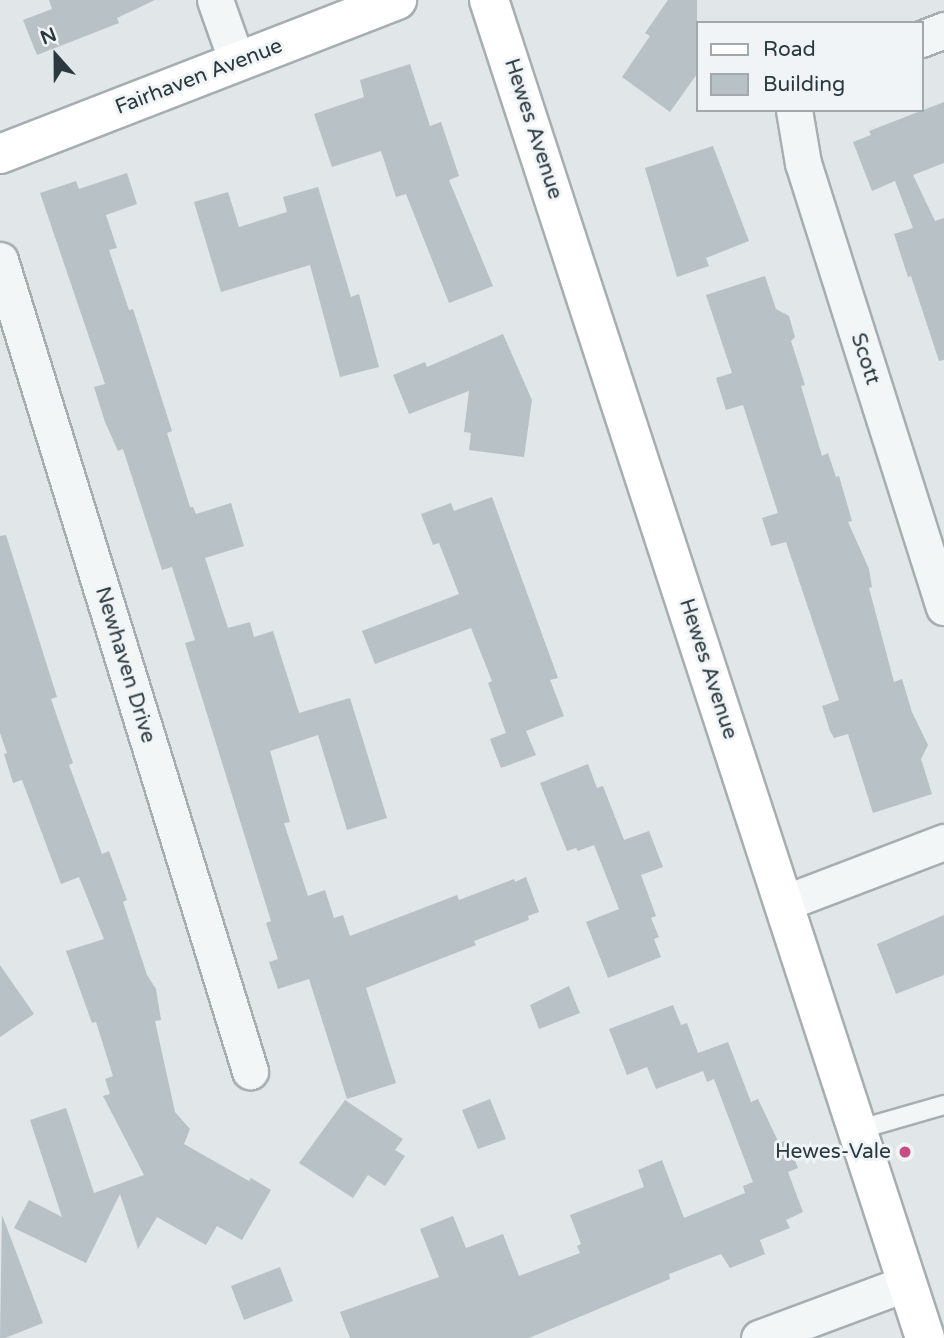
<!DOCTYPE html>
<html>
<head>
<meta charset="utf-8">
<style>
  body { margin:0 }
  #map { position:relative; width:944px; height:1338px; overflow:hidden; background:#e1e6e8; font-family:"Varela Round",sans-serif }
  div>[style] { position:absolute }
  .building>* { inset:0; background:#b8c1c5 }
  .roads { filter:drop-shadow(2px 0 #a6aeb2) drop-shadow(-2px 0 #a6aeb2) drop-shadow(0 2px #a6aeb2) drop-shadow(0 -2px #a6aeb2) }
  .lane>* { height:18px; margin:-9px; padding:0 9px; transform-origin:9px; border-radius:9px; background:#f3f6f7 }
  .street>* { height:35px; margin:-17.5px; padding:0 17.5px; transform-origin:17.5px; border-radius:17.5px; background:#f3f6f7 }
  .secondary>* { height:38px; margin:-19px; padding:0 19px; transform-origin:19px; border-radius:19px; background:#fff }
  .dots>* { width:19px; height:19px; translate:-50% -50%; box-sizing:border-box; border:4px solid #f0f4f6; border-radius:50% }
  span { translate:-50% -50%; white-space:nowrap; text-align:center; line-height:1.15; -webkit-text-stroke:6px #f0f4f6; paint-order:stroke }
  .street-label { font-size:21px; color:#2a383f }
  .poi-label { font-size:21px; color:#2a383f }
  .right { translate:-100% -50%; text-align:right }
  .legend { position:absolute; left:696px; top:21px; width:228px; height:91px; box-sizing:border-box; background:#f0f4f6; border:2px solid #a1a9ad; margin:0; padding:9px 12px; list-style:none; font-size:21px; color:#2a383f }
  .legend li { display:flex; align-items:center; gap:14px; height:35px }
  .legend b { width:35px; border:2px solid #a1a9ad }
  .north { position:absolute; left:21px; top:21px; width:70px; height:70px; -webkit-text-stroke:5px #f0f4f6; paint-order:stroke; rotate:339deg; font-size:19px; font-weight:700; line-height:28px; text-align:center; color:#2a383f }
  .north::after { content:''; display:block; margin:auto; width:24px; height:32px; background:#2a383f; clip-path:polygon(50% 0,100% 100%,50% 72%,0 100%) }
</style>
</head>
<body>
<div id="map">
  <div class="building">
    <i style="clip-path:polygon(49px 0,155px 0,117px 18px,119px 23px,37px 55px,23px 20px,52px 9px)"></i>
    <i style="clip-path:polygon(668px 0,697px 0,697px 74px,670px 112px,622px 77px,650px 36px,645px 33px)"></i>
    <i style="clip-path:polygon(410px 64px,430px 126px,441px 122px,459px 176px,449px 180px,493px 286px,449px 303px,406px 194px,396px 197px,381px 151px,332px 167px,314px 114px,364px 97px,360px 80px)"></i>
    <i style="clip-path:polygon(944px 102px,944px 163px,913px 175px,935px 221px,944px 218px,944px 360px,939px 361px,911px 276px,908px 277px,894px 234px,913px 228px,895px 181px,872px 191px,853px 142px,871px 135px,869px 131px)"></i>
    <i style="clip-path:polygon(713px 146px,749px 241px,706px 258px,709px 266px,677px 277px,645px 168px)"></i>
    <i style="clip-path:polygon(127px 173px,137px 204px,106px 215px,117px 248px,109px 250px,129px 310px,133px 309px,172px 431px,167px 433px,190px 507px,193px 507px,196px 514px,231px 503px,244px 546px,205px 558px,228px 628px,250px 622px,254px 637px,273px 631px,299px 713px,350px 698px,387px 818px,347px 830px,318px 735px,270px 751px,290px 822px,284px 823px,308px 896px,325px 890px,334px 918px,343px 915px,350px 936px,457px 895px,459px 900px,514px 879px,515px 882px,526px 877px,539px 912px,528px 916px,529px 920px,474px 941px,476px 945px,366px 988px,396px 1083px,347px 1099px,309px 979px,278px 989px,269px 962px,278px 959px,266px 923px,271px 921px,185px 643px,195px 640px,172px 567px,162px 570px,123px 449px,118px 451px,105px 422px,94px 387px,105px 384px,40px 193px,76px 181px,79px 189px)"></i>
    <i style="clip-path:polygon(318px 187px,351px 297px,359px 294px,379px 367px,340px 377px,310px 265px,221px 292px,194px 202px,228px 192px,239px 227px,287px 212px,283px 197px)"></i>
    <i style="clip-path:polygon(765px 276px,776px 309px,789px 316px,795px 337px,791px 341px,805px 385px,801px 386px,822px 456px,828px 453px,836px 477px,839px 476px,852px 521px,848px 522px,869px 569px,872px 587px,869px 588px,894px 682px,902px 679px,912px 712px,928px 745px,921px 759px,932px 794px,873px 813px,848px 734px,834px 738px,830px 731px,822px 706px,839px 700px,786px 542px,771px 546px,762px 518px,778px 513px,743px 405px,726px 410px,716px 378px,732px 373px,706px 295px)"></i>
    <i style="clip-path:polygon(503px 334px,532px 400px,524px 457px,469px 450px,471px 433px,464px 432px,469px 391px,409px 414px,393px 375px,425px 362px,427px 367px)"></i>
    <i style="clip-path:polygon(492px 497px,558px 678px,550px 680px,564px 716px,526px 731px,536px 755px,501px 768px,490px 739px,506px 733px,488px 683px,492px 681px,471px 628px,375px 664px,362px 631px,459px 594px,439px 543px,433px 545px,421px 514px,451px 503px,454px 511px)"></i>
    <i style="clip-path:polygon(6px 535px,57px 697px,51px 699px,73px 763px,69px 765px,102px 854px,109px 851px,127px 900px,123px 902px,147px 975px,156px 989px,161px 1020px,155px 1021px,175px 1112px,190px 1129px,184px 1144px,249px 1181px,251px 1178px,271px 1190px,242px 1240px,217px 1226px,206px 1245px,157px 1217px,138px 1249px,120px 1194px,86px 1263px,14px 1228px,29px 1200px,62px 1217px,30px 1120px,66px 1108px,94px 1193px,144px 1175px,103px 1096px,110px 1094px,105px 1079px,113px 1076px,96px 1022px,92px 1023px,66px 951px,104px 939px,79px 877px,61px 884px,22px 780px,13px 783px,4px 754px,7px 753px,0 733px,0 536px)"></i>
    <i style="clip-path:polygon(588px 764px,597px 788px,603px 786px,624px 840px,649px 831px,663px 867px,641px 875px,656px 916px,651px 918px,659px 937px,654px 939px,661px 957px,608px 978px,586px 922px,619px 909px,594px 845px,578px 851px,576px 848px,567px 851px,540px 783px)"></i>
    <i style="clip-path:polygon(944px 915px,944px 975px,896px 994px,877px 944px)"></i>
    <i style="clip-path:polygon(0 965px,34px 1014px,0 1037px)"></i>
    <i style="clip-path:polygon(569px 986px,580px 1013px,539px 1029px,530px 1005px)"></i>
    <i style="clip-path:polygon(673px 1005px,681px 1025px,687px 1023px,698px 1053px,728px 1042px,751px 1102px,758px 1099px,779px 1143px,787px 1140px,798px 1168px,788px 1172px,803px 1212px,786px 1220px,790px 1228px,760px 1240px,765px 1254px,730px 1268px,721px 1254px,669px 1274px,670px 1279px,529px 1338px,350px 1338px,340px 1312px,439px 1277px,420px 1229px,453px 1216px,466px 1248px,503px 1234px,519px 1276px,580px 1253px,577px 1246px,581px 1244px,570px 1215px,644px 1187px,638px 1170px,662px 1160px,684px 1218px,745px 1193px,743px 1186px,753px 1182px,714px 1079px,707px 1082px,703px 1071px,656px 1089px,647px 1067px,627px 1075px,609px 1029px)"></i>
    <i style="clip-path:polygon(490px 1099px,506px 1139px,478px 1149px,462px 1110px)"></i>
    <i style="clip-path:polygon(345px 1100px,403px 1139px,395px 1150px,405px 1156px,385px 1186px,368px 1175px,353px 1198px,299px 1163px)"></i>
    <i style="clip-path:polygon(2px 1215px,43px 1323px,5px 1338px,0 1338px)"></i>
    <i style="clip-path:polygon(280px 1267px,293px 1301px,244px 1320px,231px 1286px)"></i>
  </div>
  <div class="roads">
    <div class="lane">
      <i style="left:857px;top:1130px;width:91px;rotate:-16deg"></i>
    </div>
    <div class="street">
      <i style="left:215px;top:0;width:66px;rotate:70.5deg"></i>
      <i style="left:921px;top:39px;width:25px;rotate:-21deg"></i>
      <i style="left:794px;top:110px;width:54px;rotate:80.4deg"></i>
      <i style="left:803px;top:163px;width:466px;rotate:72.4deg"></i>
      <i style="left:0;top:260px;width:849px;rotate:72.87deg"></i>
      <i style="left:784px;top:903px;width:171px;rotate:-20.9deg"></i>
      <i style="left:759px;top:1338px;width:158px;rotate:-20.4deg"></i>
    </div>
    <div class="secondary">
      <i style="left:489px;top:0;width:1407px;rotate:71.95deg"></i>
      <i style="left:0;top:154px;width:426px;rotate:-21.2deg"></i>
    </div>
  </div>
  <div class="dots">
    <i style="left:905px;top:1152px;background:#c44f83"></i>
  </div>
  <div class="street-label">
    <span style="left:199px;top:77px;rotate:-21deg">Fairhaven Avenue</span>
    <span style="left:533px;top:129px;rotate:72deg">Hewes Avenue</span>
    <span style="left:865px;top:359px;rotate:72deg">Scott</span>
    <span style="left:125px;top:665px;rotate:73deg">Newhaven Drive</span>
    <span style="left:708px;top:669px;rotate:72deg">Hewes Avenue</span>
  </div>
  <div class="poi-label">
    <span class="right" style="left:891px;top:1152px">Hewes-Vale</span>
  </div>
  <ul class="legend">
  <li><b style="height:9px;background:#fff"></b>Road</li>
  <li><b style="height:19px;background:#b8c1c5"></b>Building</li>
  </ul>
  <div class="north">N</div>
</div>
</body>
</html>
